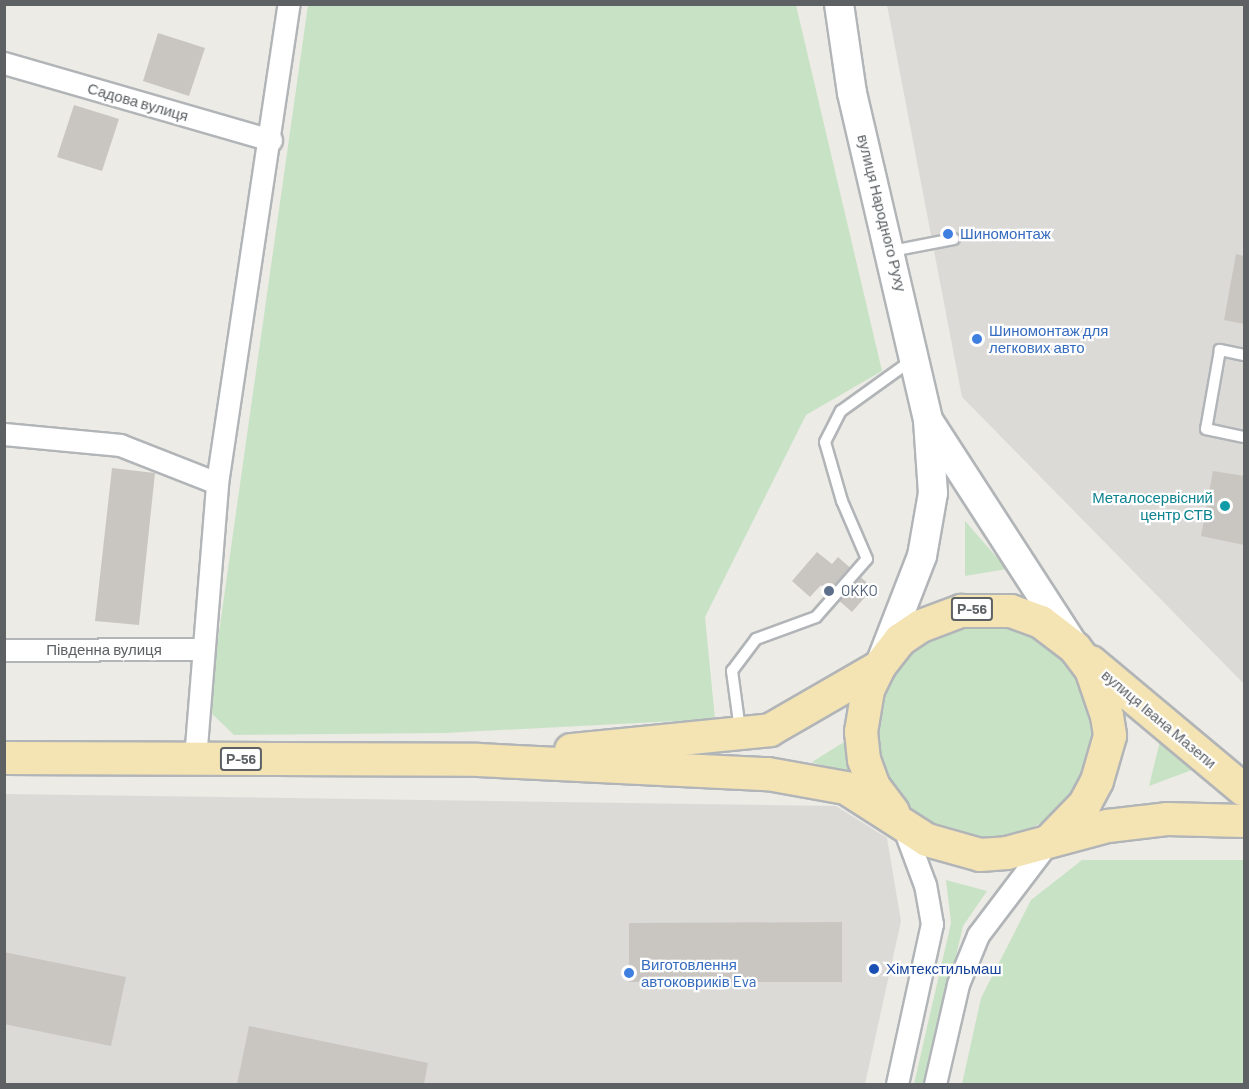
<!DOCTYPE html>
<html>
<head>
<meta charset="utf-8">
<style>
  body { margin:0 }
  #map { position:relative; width:1249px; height:1089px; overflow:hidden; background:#edebe5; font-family:Barlow,sans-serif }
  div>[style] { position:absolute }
  .industrial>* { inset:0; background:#dcdad7 }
  .green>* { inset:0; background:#c8e2c5 }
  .round { border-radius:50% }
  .building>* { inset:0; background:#c9c6c2 }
  .roads { filter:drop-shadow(2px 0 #b2b5b8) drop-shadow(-2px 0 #b2b5b8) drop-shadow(0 2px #b2b5b8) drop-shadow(0 -2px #b2b5b8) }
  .service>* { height:10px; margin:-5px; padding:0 5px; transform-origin:5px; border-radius:5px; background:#fff }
  .minor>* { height:21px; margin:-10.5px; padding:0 10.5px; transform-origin:10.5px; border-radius:10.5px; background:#fff }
  .secondary>* { height:28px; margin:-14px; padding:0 14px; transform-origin:14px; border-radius:14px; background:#fff }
  .primary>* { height:32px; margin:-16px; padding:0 16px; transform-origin:16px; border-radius:16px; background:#f5e4b3 }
  .dots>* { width:16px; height:16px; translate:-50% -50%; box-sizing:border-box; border:3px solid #fff; border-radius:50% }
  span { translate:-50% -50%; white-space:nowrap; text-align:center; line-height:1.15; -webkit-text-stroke:4.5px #fff; paint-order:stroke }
  .shield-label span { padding:2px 4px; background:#fff; border:2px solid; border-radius:4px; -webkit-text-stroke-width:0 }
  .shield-label { font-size:14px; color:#5d6164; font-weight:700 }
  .street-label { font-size:15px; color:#5d6164 }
  .shop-label { font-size:15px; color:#366cbe }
  .left { translate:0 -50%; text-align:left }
  .culture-label { font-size:15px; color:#0d838f }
  .right { translate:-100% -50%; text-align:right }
  .service-label { font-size:15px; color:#4e5e75 }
  .transit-label { font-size:15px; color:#164399 }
  .frame { position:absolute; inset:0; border:6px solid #5d6164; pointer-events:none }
</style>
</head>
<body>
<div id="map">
  <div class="industrial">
    <i style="clip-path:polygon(887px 5px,1244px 5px,1244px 684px,962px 397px)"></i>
    <i style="clip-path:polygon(5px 794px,836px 806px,887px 838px,901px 921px,865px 1084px,5px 1084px)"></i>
  </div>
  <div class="green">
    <i style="clip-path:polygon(308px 5px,796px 5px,882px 371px,806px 415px,705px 617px,715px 719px,444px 733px,234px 735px,208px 710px)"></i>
    <i style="clip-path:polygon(965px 521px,1007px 569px,965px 576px)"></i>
    <i class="round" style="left:877px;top:625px;width:214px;height:214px"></i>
    <i style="clip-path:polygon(1161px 737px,1192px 770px,1149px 786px)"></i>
    <i style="clip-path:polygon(844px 742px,853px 775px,812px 762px)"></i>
    <i style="clip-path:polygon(1082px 860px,1244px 860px,1244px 1084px,962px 1084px,981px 998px,1031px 900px)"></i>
    <i style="clip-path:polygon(946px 880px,987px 891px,963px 926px,926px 1084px,914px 1084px,951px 923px)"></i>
  </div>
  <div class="building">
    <i style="clip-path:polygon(158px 33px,205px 48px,189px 96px,143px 81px)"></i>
    <i style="clip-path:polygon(74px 105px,119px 119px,102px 171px,57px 157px)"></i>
    <i style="clip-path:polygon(1236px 254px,1244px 256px,1244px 324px,1224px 320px)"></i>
    <i style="clip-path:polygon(112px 468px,155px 473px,139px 625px,95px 621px)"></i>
    <i style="clip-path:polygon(1213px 471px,1244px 476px,1244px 545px,1201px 536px)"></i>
    <i style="clip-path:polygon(817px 552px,832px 564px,838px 557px,873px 588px,852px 612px,821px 585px,810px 597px,792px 581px)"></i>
    <i style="clip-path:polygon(842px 922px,842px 982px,629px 982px,629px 923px)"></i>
    <i style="clip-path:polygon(4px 952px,126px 977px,111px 1046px,4px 1024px)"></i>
    <i style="clip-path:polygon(249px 1026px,428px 1063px,424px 1084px,237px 1084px)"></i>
  </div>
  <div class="roads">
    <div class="service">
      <i style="left:892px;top:251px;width:63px;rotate:-11deg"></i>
      <i style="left:1244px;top:355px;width:25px;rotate:-168deg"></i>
      <i style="left:1220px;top:350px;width:80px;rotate:100deg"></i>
      <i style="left:1206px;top:429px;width:39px;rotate:12deg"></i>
      <i style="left:740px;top:730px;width:60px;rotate:-97.7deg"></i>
      <i style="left:732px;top:671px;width:40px;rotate:-53deg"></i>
      <i style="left:756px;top:639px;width:64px;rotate:-20.1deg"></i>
      <i style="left:816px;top:617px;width:77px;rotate:-48.7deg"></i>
      <i style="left:867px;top:559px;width:63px;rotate:-113.3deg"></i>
      <i style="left:842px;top:501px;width:61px;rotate:-106.1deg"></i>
      <i style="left:825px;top:442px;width:35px;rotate:-63deg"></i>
      <i style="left:841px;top:411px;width:87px;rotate:-35.7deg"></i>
    </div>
    <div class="minor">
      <i style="left:4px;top:63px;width:278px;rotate:16.1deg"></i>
      <i style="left:4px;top:434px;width:117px;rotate:5.4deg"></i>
      <i style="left:120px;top:445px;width:104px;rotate:21.4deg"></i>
      <i style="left:4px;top:650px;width:199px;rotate:-0.3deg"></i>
      <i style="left:195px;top:759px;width:277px;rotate:-85.4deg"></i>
      <i style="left:217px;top:483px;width:484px;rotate:-81.5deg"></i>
      <i style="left:897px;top:1084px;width:164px;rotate:-77.7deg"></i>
      <i style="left:932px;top:924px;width:40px;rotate:-100deg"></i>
      <i style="left:925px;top:885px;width:66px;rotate:-110.4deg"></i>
      <i style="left:935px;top:1084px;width:103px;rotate:-77deg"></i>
      <i style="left:958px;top:984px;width:53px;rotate:-67.8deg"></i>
      <i style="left:978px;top:935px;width:119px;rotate:-52.8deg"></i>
    </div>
    <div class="secondary">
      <i style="left:839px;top:4px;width:90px;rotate:81.7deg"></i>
      <i style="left:852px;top:93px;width:336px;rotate:76.9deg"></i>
      <i style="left:928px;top:420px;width:73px;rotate:86.1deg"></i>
      <i style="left:933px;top:493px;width:64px;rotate:99.9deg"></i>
      <i style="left:922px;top:556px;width:110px;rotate:111.2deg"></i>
      <i style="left:930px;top:423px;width:260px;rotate:57.1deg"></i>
    </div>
    <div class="primary">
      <i style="left:1091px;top:662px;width:199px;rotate:39.9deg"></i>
      <i style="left:571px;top:750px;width:200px;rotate:-5.7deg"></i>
      <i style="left:770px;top:730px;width:126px;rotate:-30deg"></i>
      <i style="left:4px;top:758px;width:474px;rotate:0.2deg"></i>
      <i style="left:478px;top:760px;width:290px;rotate:2.8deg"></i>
      <i style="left:768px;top:774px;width:79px;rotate:10.2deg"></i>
      <i style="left:846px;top:788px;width:96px;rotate:32.7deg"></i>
      <i style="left:927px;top:840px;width:55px;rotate:15.8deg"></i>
      <i style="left:980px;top:855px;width:27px;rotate:-4deg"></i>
      <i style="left:1007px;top:853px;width:105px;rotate:-15deg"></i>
      <i style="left:1108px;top:826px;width:59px;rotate:-6.8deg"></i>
      <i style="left:1167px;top:819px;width:77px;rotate:1.5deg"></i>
      <i style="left:893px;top:812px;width:31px;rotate:-127deg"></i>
      <i style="left:874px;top:787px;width:29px;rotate:-110deg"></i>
      <i style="left:864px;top:760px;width:28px;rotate:-96deg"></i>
      <i style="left:861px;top:732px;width:43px;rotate:-80.5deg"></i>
      <i style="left:868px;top:690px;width:25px;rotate:-64deg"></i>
      <i style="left:879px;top:667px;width:34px;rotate:-52deg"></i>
      <i style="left:900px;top:640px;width:25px;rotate:-34deg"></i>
      <i style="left:921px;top:626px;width:43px;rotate:-20.6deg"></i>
      <i style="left:961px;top:611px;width:50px"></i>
      <i style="left:1011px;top:611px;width:32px;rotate:20deg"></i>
      <i style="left:1041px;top:622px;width:43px;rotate:37.4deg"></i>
      <i style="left:1075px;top:648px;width:26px;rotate:53deg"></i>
      <i style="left:1091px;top:669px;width:50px;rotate:71.2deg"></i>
      <i style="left:1107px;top:716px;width:20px;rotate:81deg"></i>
      <i style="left:1110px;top:736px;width:47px;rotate:106.1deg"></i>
      <i style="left:1097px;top:781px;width:26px;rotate:118deg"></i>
      <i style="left:1085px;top:804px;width:49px;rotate:134.2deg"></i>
    </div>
  </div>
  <div class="dots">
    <i style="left:948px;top:234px;background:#3f7fe0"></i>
    <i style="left:977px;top:339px;background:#3f7fe0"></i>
    <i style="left:1225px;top:506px;background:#0f9aa8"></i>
    <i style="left:829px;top:591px;background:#5c6f8a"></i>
    <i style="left:874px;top:969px;background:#1a4fb4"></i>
    <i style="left:629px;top:973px;background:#3f7fe0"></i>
  </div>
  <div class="shield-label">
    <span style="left:972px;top:609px">Р-56</span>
    <span style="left:241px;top:759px">Р-56</span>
  </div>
  <div class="street-label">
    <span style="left:138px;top:102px;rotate:16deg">Садова вулиця</span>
    <span style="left:882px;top:213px;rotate:76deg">вулиця Народного Руху</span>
    <span style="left:104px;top:650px">Південна вулиця</span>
    <span style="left:1159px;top:719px;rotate:40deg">вулиця Івана Мазепи</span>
  </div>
  <div class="shop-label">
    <span class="left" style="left:960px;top:234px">Шиномонтаж</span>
    <span class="left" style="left:989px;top:339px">Шиномонтаж для<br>легкових авто</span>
    <span class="left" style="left:641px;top:973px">Виготовлення<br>автоковриків Eva</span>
  </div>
  <div class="culture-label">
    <span class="right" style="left:1213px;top:506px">Металосервісний<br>центр СТВ</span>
  </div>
  <div class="service-label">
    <span class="left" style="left:841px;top:591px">OKKO</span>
  </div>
  <div class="transit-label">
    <span class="left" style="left:886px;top:969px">Хімтекстильмаш</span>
  </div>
  <div class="frame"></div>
</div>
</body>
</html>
